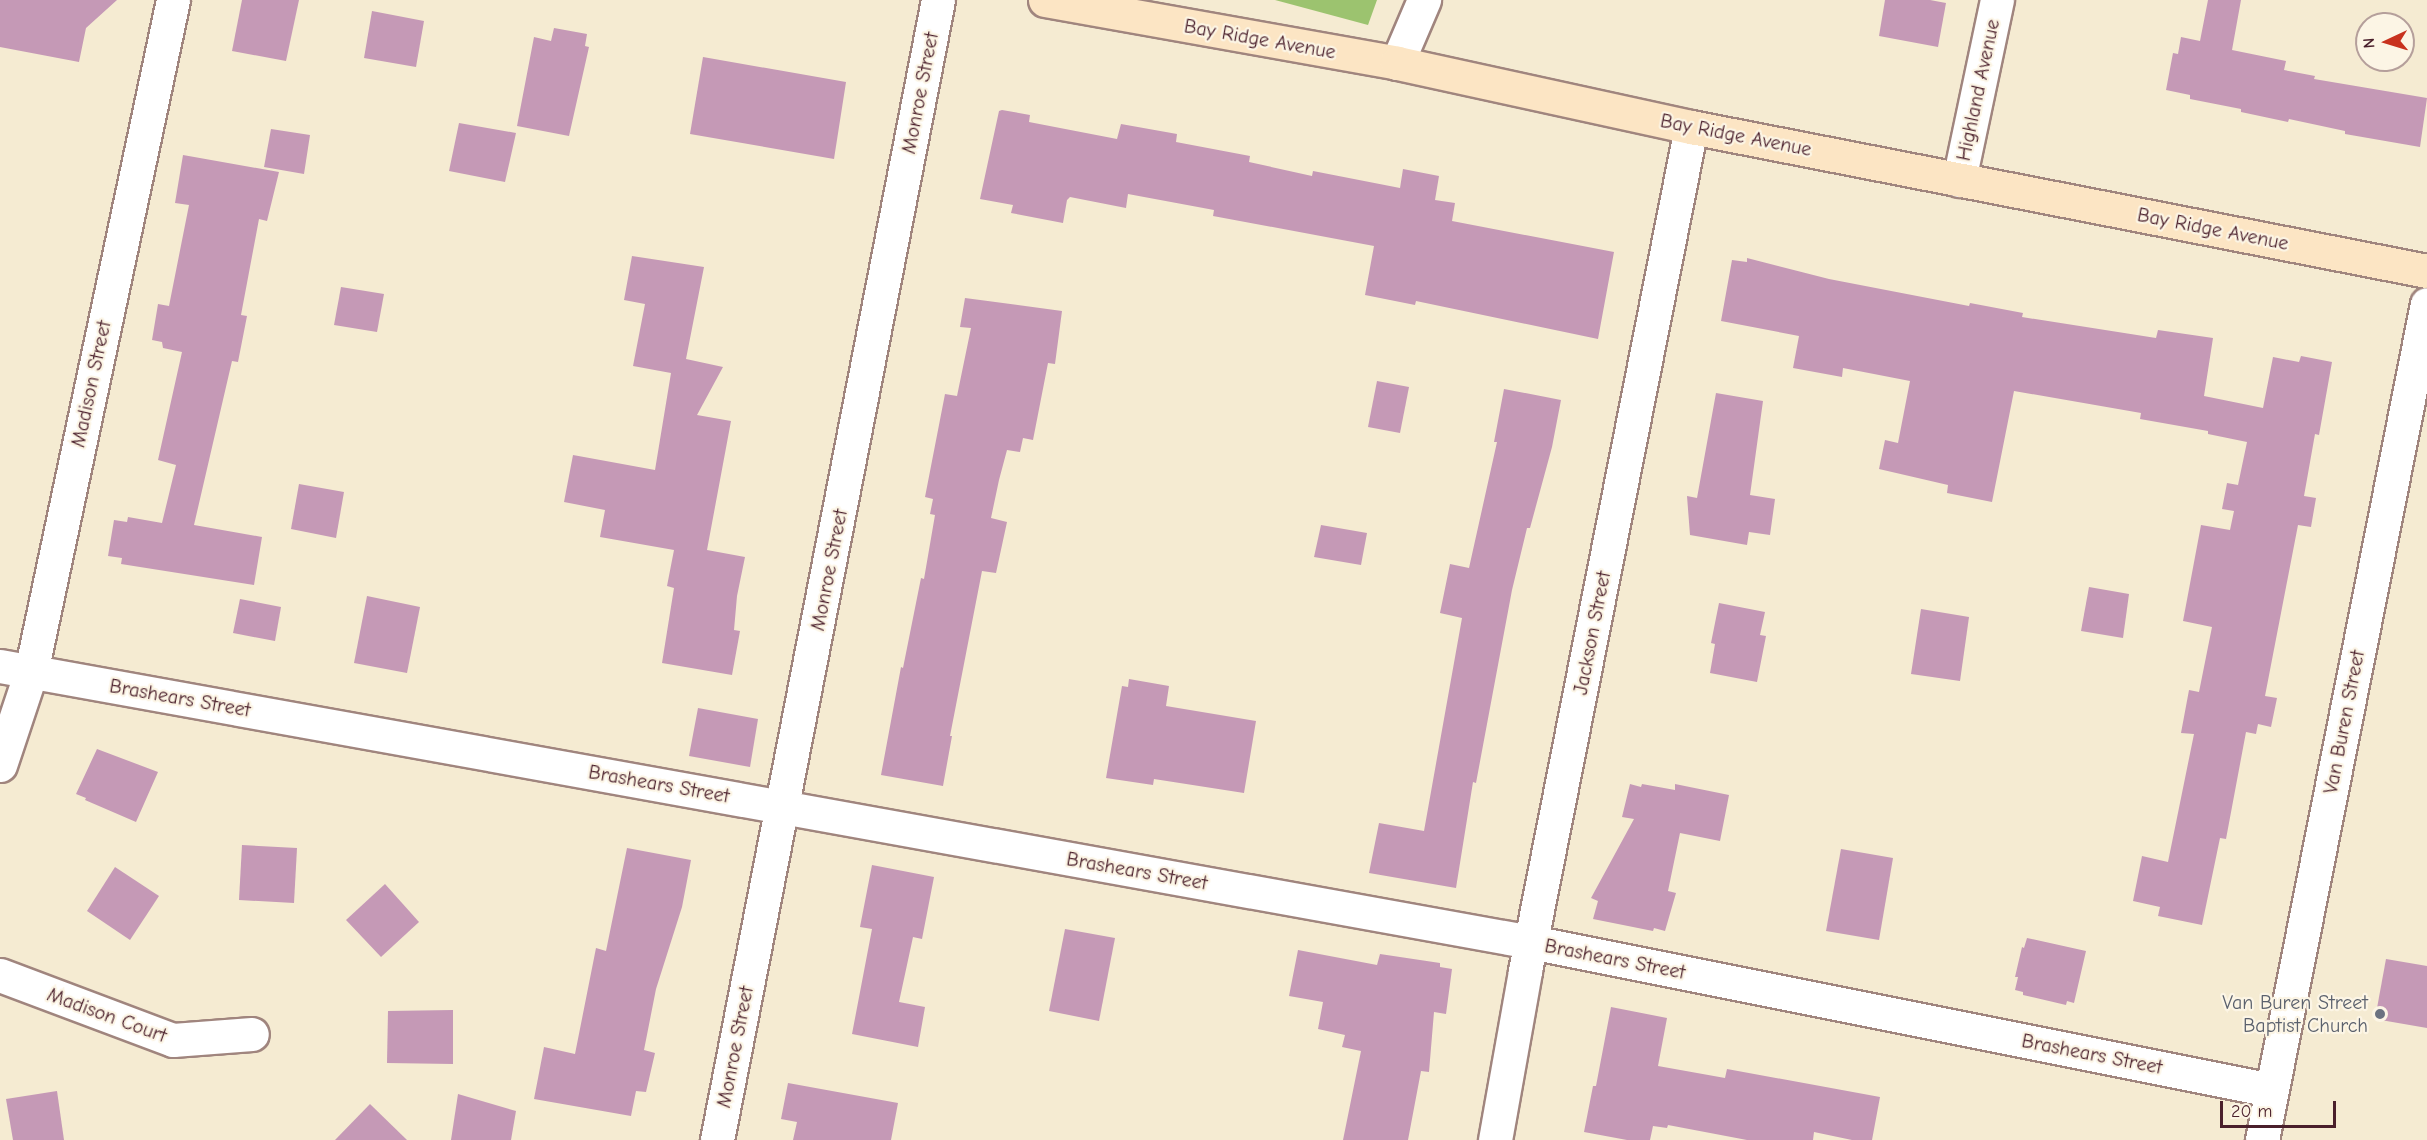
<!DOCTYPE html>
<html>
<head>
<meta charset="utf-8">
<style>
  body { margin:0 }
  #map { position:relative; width:2427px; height:1140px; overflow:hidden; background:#f5ebd2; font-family:"Comic Neue",sans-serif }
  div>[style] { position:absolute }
  .green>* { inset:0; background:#9cc36f }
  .building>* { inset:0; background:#c599b6 }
  .roads { filter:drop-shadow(2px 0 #a0857e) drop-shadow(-2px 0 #a0857e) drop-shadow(0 2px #a0857e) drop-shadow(0 -2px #a0857e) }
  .street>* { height:33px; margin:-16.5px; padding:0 16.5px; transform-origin:16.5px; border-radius:16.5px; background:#fff }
  .secondary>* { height:33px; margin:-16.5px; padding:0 16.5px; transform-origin:16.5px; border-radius:16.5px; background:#fce5c4 }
  .dots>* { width:16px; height:16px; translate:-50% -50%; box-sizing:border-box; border:3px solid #fcf5e5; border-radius:50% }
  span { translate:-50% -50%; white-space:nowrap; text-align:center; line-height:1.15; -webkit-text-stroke:4.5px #fcf5e5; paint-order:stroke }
  .street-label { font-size:20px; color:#4a1f2b }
  .worship-label { font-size:20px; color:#5b616d }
  .right { translate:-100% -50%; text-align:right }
  .north { position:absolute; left:2355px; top:12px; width:60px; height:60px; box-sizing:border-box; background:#fcf5e5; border:2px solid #b59f9b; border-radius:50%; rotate:266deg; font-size:16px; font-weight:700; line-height:24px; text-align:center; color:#4a1f2b }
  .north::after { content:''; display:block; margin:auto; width:21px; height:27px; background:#c8321e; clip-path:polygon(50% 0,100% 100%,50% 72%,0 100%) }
  .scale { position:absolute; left:2220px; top:1101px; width:116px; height:27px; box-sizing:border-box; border:3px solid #4a1f2b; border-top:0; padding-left:8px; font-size:18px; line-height:21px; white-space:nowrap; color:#4a1f2b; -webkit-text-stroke:4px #fcf5e5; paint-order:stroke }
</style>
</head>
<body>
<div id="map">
  <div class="green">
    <i style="clip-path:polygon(1275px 0,1377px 0,1368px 25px)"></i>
  </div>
  <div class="building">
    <i style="clip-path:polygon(0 0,117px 0,86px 28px,79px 62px,0 47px)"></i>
    <i style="clip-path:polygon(242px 0,299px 0,286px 61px,232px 51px)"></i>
    <i style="clip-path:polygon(1885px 0,1930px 0,1946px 3px,1938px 47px,1879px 36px)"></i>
    <i style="clip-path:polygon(2208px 0,2241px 0,2232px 50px,2286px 61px,2284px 70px,2315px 76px,2314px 79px,2427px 98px,2420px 147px,2345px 134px,2345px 131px,2289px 119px,2288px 122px,2241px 112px,2241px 109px,2190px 99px,2190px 95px,2166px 90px,2173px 53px,2178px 54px,2181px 37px,2200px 41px)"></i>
    <i style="clip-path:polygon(372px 11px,424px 21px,416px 67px,364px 58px)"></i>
    <i style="clip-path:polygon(554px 28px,587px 34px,585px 46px,589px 47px,569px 136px,517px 126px,534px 37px,551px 41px)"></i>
    <i style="clip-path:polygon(703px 57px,846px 82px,834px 159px,690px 134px)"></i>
    <i style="clip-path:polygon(1002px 110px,1030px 115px,1029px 122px,1117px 139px,1121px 124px,1177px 134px,1176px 142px,1250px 156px,1249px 162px,1312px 176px,1313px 171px,1400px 188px,1403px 169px,1439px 176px,1435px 200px,1455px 203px,1452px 221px,1614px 252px,1598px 339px,1416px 301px,1415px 305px,1365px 295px,1374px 246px,1213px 216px,1214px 210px,1128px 194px,1126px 208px,1070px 197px,1067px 200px,1063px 223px,1011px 213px,1013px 205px,980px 199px,999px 111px)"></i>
    <i style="clip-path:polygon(459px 123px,516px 133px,505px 182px,449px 171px)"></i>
    <i style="clip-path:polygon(271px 129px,310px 135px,304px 174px,264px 167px)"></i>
    <i style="clip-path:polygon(183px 155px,279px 172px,267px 221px,259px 219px,241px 315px,247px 316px,238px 362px,232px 361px,194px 525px,262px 537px,254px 585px,121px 564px,122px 558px,108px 556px,114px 520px,127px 522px,128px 517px,162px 523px,176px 465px,158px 460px,182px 352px,163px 348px,162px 342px,152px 340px,158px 304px,169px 306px,189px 205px,175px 203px)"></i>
    <i style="clip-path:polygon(632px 256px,704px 267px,686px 359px,723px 367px,697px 415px,731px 421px,707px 550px,745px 557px,737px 596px,734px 630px,740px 631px,732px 675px,662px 663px,674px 588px,667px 586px,674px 550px,600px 537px,605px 510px,564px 502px,573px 455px,655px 470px,671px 373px,633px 366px,645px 304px,624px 300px)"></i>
    <i style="clip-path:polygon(1747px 258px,1829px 279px,1969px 306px,1970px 303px,2023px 313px,2022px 317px,2156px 338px,2158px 330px,2213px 338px,2204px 396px,2263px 408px,2273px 357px,2299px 362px,2301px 356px,2332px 362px,2319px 435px,2315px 434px,2304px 496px,2316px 498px,2311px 527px,2298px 525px,2265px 696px,2277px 698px,2271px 727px,2258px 724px,2256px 734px,2246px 732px,2226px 839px,2220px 838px,2202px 925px,2158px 916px,2160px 907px,2133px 901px,2142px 856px,2168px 862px,2194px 734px,2181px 733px,2189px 690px,2199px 692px,2212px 627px,2183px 621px,2201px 525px,2230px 530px,2234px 511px,2222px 509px,2227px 483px,2238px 485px,2247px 442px,2208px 434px,2208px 431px,2140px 419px,2141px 413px,2014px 391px,1992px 502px,1947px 493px,1948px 485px,1879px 469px,1885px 440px,1898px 443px,1910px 381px,1843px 368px,1842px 377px,1793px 368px,1799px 336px,1721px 321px,1732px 260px,1747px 262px)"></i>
    <i style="clip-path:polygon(341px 287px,384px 294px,377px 332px,334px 325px)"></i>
    <i style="clip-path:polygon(965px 298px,1062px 311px,1055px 364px,1048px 363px,1033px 440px,1023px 438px,1020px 452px,1007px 450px,999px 480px,991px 518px,1007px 522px,996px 573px,982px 571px,950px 736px,952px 736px,943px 786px,881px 775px,901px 667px,903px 668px,921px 578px,924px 579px,935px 515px,930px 514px,933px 499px,925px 497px,945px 394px,957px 396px,971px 328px,960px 327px)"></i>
    <i style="clip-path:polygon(1377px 381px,1409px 387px,1400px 433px,1368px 427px)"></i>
    <i style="clip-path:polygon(1504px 389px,1561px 400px,1552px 447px,1530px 528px,1527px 528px,1512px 590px,1476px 783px,1473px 782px,1456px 888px,1369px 873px,1379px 823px,1424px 831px,1462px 618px,1440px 613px,1450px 564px,1469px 568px,1497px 442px,1494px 442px)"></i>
    <i style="clip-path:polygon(1716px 393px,1763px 401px,1750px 495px,1775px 499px,1770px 535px,1749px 532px,1747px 545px,1690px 535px,1687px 496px,1697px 498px)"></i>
    <i style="clip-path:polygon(299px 484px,344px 492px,336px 538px,291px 529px)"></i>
    <i style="clip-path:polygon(1321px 525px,1367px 533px,1361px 565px,1314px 557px)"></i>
    <i style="clip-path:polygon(2089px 587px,2129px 594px,2123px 638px,2081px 631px)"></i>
    <i style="clip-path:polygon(367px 596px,420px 607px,407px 673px,354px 663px)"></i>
    <i style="clip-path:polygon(240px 599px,281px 607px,275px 641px,233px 633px)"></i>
    <i style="clip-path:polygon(1719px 603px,1765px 612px,1760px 635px,1766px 636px,1757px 682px,1710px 673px,1715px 644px,1711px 643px)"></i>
    <i style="clip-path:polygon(1921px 609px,1969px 617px,1960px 681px,1911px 674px)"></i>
    <i style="clip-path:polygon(1129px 679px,1169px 686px,1166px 706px,1256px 721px,1244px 793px,1154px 779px,1153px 785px,1106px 778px,1122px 686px,1128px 687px)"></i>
    <i style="clip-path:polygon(698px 708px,758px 719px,750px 767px,689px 756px)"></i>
    <i style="clip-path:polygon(97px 749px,158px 772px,136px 822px,85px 800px,86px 798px,76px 794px)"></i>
    <i style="clip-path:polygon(1630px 784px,1641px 787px,1642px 784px,1675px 790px,1675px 784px,1729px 795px,1720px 841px,1680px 833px,1668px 891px,1676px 893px,1665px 931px,1654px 928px,1653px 931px,1593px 919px,1598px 901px,1591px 898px,1634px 819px,1622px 817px)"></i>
    <i style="clip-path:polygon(242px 845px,297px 848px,294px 903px,239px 900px)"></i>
    <i style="clip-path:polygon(627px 848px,691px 860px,682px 907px,656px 989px,644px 1050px,655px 1053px,646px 1092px,636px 1091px,631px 1116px,534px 1099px,544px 1047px,575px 1054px,596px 948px,606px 951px)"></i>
    <i style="clip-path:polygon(1841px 849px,1893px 858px,1879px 940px,1826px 931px)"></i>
    <i style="clip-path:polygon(872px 865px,934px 877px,922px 939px,913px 937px,899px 1002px,925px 1007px,918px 1047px,852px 1034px,872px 929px,860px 927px)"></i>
    <i style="clip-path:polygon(115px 867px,159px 896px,130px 940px,87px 911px)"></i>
    <i style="clip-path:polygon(385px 884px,419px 922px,381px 957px,346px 920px)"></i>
    <i style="clip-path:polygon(1065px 929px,1115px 938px,1099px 1021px,1049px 1011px)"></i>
    <i style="clip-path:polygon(2027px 938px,2086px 951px,2074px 1003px,2067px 1001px,2066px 1005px,2023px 995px,2023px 992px,2015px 990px,2018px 977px,2015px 977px,2022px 947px,2024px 948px)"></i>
    <i style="clip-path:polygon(1298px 950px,1377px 965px,1380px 954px,1440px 963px,1440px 967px,1452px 969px,1446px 1014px,1434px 1012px,1429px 1072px,1421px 1071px,1408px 1140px,1343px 1140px,1361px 1051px,1342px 1047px,1345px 1035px,1318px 1029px,1323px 1002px,1289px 996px)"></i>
    <i style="clip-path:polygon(2386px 959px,2427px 966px,2427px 1028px,2375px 1019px)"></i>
    <i style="clip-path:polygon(1611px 1007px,1667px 1018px,1658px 1066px,1725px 1078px,1727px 1069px,1880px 1097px,1872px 1140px,1852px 1140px,1814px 1132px,1813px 1140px,1747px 1140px,1668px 1125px,1667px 1128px,1653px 1126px,1650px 1140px,1627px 1140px,1584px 1132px,1593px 1086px,1596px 1086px)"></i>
    <i style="clip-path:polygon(453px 1010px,453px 1064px,387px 1063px,388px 1011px)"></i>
    <i style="clip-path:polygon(788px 1083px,898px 1103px,891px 1140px,793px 1140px,797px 1122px,781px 1119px)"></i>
    <i style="clip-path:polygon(57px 1091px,64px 1140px,13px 1140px,6px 1099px)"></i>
    <i style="clip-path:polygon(458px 1094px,516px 1111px,511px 1140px,451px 1140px)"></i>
    <i style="clip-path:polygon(370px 1104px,407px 1140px,335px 1140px)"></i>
  </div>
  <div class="roads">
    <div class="street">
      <i style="left:1397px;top:63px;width:69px;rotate:-66.8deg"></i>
      <i style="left:1959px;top:180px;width:184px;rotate:-78.1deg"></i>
      <i style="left:0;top:666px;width:1556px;rotate:10.22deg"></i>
      <i style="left:1531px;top:942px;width:755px;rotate:11.31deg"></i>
      <i style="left:0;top:765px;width:98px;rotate:-71.6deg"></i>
      <i style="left:31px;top:672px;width:687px;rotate:-78.07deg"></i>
      <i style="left:0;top:975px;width:185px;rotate:20.6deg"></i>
      <i style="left:173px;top:1040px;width:79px;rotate:-4.3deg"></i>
      <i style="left:717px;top:1140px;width:1161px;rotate:-79.03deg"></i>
      <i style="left:1495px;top:1140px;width:172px;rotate:-79.9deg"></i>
      <i style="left:1525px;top:971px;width:860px;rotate:-78.87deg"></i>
      <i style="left:2262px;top:1140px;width:852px;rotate:-78.84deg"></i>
    </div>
    <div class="secondary">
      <i style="left:1045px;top:0;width:358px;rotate:10.1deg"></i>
      <i style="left:1397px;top:63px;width:301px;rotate:12.3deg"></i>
      <i style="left:1691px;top:127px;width:750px;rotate:11.07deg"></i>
    </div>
  </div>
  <div class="dots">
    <i style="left:2380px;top:1014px;background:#6b7280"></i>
  </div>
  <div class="street-label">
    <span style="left:1260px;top:39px;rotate:10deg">Bay Ridge Avenue</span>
    <span style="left:1978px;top:90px;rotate:-78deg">Highland Avenue</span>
    <span style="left:920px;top:93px;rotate:-79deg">Monroe Street</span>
    <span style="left:1736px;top:135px;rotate:11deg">Bay Ridge Avenue</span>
    <span style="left:2213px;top:229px;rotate:11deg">Bay Ridge Avenue</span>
    <span style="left:91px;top:384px;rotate:-78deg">Madison Street</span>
    <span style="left:829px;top:570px;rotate:-79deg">Monroe Street</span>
    <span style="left:1592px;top:633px;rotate:-79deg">Jackson Street</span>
    <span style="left:180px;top:698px;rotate:10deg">Brashears Street</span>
    <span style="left:2344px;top:722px;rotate:-79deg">Van Buren Street</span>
    <span style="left:659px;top:784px;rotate:10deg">Brashears Street</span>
    <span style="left:1137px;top:871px;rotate:10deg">Brashears Street</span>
    <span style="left:1615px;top:959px;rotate:11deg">Brashears Street</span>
    <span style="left:107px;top:1015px;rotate:20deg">Madison Court</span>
    <span style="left:735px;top:1047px;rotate:-79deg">Monroe Street</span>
    <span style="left:2092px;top:1054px;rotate:11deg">Brashears Street</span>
  </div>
  <div class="worship-label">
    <span class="right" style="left:2368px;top:1014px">Van Buren Street<br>Baptist Church</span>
  </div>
  <div class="north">N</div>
  <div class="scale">20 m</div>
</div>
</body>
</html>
